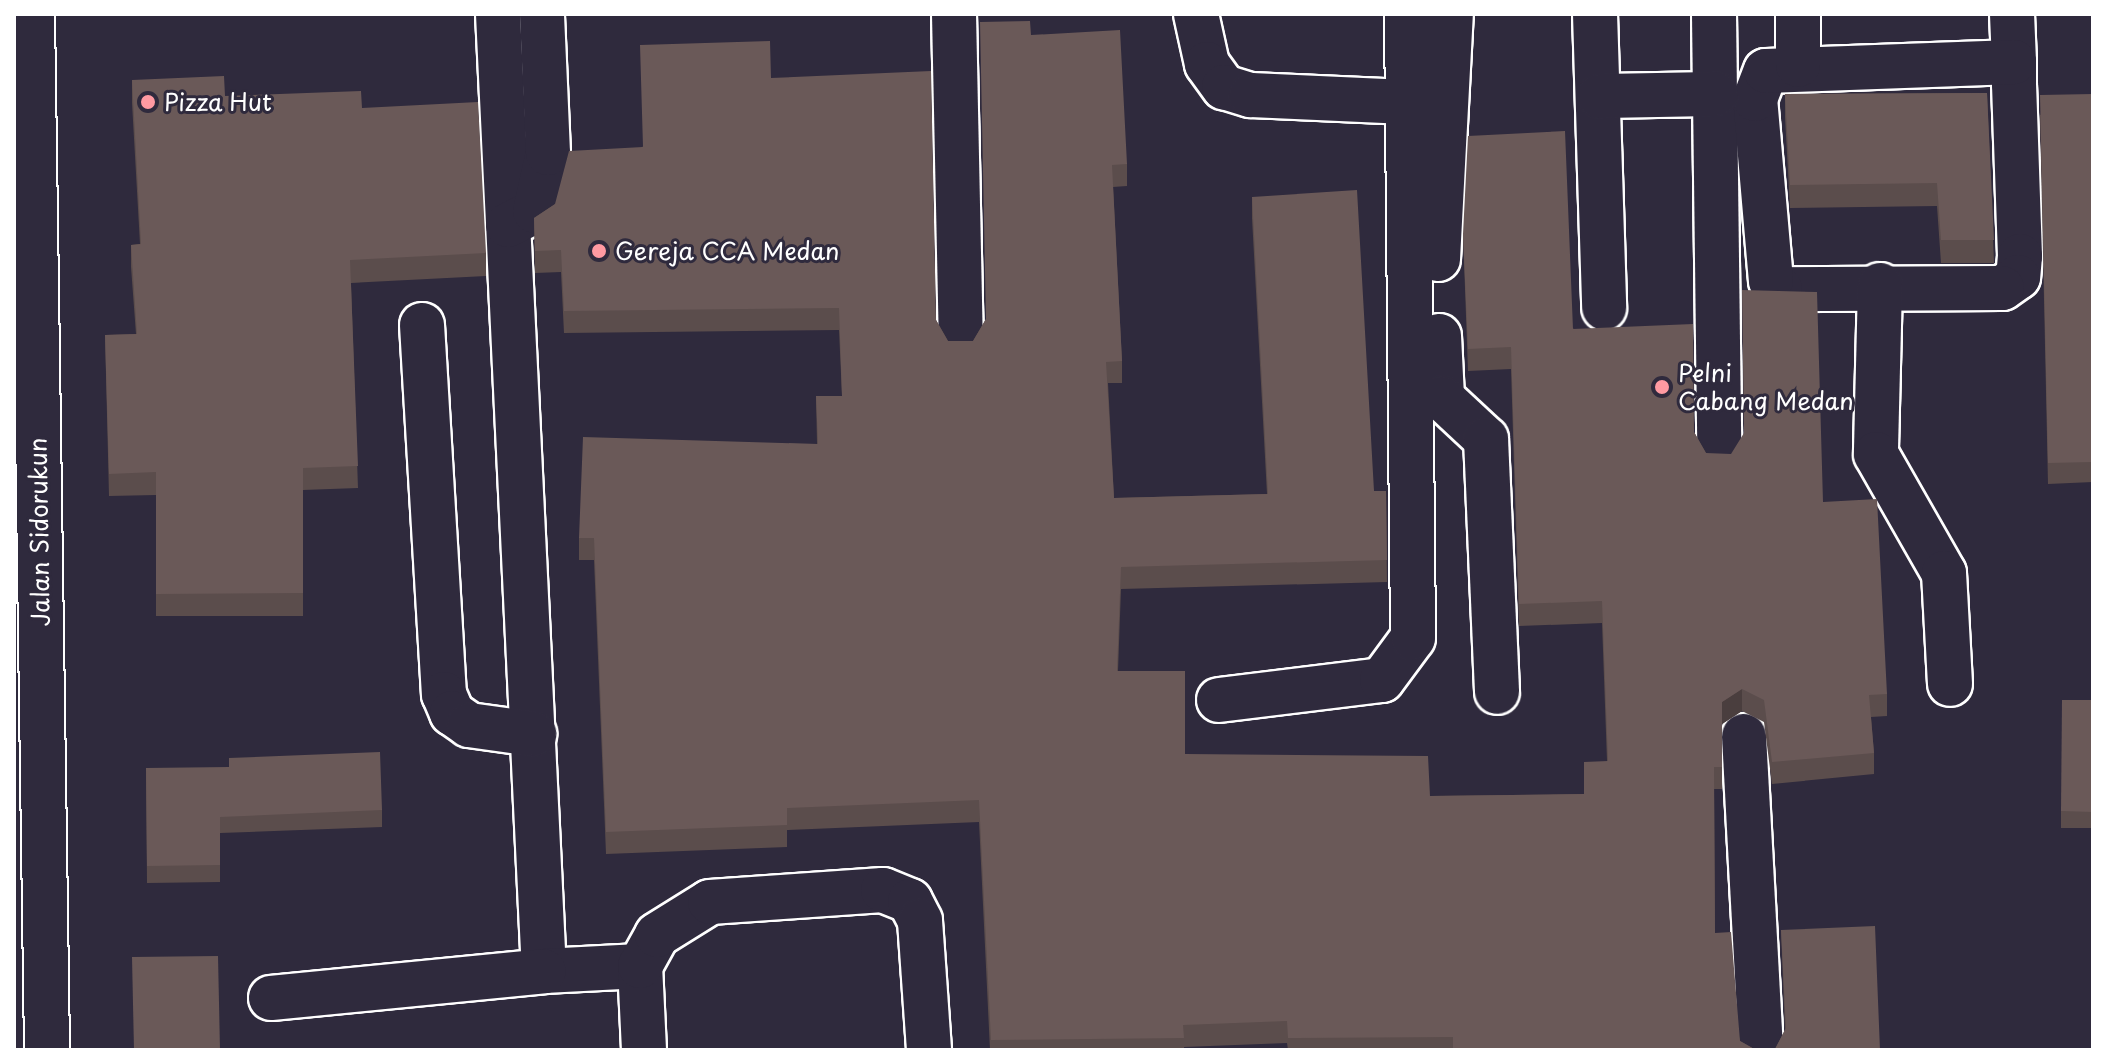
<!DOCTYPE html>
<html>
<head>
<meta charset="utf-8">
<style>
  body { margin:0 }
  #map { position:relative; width:2107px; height:1064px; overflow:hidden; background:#2f2a3d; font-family:"Playpen Sans",sans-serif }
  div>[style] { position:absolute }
  .roads { filter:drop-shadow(2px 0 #fff) drop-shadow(-2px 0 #fff) drop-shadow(0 2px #fff) drop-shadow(0 -2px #fff) }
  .minor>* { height:44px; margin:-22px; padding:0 22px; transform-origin:22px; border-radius:22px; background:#2f2a3d }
  .wall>* { inset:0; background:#5b4d4c }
  .shaded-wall>* { inset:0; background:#4a3e3e }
  .building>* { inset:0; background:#6a5958 }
  .dots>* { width:22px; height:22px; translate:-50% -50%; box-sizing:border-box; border:4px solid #2f2a3d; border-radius:50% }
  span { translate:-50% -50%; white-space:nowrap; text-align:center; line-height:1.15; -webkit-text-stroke:6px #2f2a3d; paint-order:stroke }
  .poi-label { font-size:24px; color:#fff }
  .left { translate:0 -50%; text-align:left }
  .street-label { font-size:24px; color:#fff }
  .frame { position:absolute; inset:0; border:16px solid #fff; pointer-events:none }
</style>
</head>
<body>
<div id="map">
  <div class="roads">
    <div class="minor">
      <i style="left:32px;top:14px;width:1036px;rotate:89.17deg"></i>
      <i style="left:498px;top:14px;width:958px;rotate:87.25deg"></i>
      <i style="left:544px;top:971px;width:96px;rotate:-3deg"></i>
      <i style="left:954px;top:14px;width:327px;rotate:88.8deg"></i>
      <i style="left:1196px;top:14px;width:51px;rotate:77.6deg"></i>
      <i style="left:1207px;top:64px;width:29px;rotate:54deg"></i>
      <i style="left:1224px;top:87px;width:28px;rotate:17deg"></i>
      <i style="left:1251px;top:95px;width:156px;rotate:2.6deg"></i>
      <i style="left:1595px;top:14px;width:294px;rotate:88.2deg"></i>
      <i style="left:1714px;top:14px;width:440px;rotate:89.3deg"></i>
      <i style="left:2012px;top:14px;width:48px;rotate:87.6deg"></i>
      <i style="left:2014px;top:62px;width:22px;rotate:90deg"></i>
      <i style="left:2014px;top:84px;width:172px;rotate:88deg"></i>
      <i style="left:2020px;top:256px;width:21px;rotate:95deg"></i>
      <i style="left:2018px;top:277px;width:19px;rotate:145deg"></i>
      <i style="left:2002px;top:288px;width:222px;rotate:179.7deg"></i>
      <i style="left:1780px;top:289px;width:12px;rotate:-138deg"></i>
      <i style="left:1771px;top:281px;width:183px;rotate:-95deg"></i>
      <i style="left:1755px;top:99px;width:30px;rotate:-69deg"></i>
      <i style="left:1766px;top:71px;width:248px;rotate:-2.1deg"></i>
      <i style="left:1798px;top:65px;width:51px;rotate:-90deg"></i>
      <i style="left:1599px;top:96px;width:117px;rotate:-1deg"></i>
      <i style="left:508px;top:225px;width:30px;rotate:-27deg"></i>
      <i style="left:535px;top:211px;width:59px;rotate:-77.4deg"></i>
      <i style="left:548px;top:153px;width:139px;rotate:-92.5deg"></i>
      <i style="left:1438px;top:259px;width:245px;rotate:-87deg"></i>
      <i style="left:1880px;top:285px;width:169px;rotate:91.4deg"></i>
      <i style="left:1876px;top:454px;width:137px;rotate:60.3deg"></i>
      <i style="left:1944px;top:573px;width:111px;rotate:86.9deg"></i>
      <i style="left:422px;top:325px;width:370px;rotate:86.6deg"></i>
      <i style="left:444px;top:694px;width:21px;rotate:67deg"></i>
      <i style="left:452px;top:713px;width:21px;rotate:35deg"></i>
      <i style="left:469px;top:725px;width:66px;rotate:7.9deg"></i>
      <i style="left:1439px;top:336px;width:62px;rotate:87.2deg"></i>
      <i style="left:1442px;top:398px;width:60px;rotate:43deg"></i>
      <i style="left:1486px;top:439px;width:253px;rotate:87.5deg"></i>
      <i style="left:1219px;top:700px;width:164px;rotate:-7deg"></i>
      <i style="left:1382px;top:680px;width:52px;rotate:-53.6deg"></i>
      <i style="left:1413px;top:638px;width:624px;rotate:-90.55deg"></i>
      <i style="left:1744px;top:736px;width:314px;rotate:86.9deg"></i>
      <i style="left:271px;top:998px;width:274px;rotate:-5.6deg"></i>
      <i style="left:644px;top:1050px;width:84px;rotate:-92.7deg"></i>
      <i style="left:640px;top:966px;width:35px;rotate:-61deg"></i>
      <i style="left:657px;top:935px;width:62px;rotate:-31.9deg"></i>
      <i style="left:710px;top:902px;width:173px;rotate:-4deg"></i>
      <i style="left:883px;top:890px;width:29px;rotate:22deg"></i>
      <i style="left:910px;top:901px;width:22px;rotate:63deg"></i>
      <i style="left:920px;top:921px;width:129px;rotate:86deg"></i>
    </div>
  </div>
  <div class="wall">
    <i style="clip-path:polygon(1031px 35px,1127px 164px,1127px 186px,1113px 187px,1122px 361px,1122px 383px,1108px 383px,1114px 498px,1267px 494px,1252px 218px,1252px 197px,1374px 491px,1386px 491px,1387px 582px,1121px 589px,1118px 671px,1185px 754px,1430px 796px,1584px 794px,1607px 761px,1602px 623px,1519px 626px,1511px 369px,1468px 371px,1463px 234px,1694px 432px,1706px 453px,1823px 502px,1887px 694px,1887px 716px,1871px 717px,1874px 753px,1874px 774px,1772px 784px,1764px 722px,1742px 711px,1722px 724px,1722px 789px,1714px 789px,1715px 933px,1740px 1041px,1756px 1050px,1288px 1050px,1287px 1043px,1184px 1047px,1184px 1050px,990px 1050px,979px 822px,787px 830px,787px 847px,606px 854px,594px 560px,579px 560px,579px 538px,817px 444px,816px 396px,842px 396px,839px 330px,564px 333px,561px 272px,535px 273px,534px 218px,642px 147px,771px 78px,936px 320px,948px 341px,973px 341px,986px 319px)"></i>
    <i style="clip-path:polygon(132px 80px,225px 96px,362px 108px,486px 253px,486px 276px,351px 283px,358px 488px,303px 490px,303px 616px,156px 616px,156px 495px,109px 496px,105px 335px,136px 334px,131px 267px,131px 245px,140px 244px,132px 103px)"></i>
    <i style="clip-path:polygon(1987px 93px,1994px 263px,1941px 263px,1937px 206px,1790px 208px,1785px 117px,1785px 94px)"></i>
    <i style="clip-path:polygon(2093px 94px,2093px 482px,2048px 484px,2040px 115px)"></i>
    <i style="clip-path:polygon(2093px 700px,2093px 828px,2061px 828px,2061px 811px)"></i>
    <i style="clip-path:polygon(146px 768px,382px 810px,382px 827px,220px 833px,220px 882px,147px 883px)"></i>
    <i style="clip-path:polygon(1781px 930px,1880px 1050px,1775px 1049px,1785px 1030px)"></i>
  </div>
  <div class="shaded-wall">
    <i style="clip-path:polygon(1742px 689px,1742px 711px,1722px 724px,1722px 789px,1722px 702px)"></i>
  </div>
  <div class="building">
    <i style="clip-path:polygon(1030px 21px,1031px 35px,1120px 30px,1127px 164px,1112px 165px,1122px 361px,1106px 362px,1114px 498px,1268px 494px,1252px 197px,1357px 190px,1374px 491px,1386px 491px,1387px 560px,1121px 567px,1117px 671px,1185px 671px,1185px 754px,1428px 756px,1430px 796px,1584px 794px,1584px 762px,1608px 761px,1602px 601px,1519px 604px,1511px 347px,1468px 349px,1463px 234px,1468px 136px,1565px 131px,1573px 329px,1693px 324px,1694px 432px,1706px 453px,1731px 454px,1744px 433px,1742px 290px,1817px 292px,1823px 502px,1877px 499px,1887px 694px,1869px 695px,1874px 753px,1772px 762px,1764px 700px,1742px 689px,1722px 702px,1722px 767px,1714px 767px,1715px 933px,1731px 932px,1740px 1041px,1756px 1050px,1453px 1050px,1453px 1037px,1288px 1038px,1287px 1021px,1183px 1025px,1184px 1038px,991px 1040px,979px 800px,787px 808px,787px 825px,606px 832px,594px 538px,579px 538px,583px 437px,818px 444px,816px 396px,842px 396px,839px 308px,564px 311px,561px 250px,535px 251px,534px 218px,555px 204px,569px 151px,643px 147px,640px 45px,770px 41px,771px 78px,931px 71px,936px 320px,948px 341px,973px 341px,986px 319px,980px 22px)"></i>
    <i style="clip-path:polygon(224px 76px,225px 96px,361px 91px,362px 108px,478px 102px,486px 253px,350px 260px,358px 466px,303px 468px,303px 593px,156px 594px,156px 472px,109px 474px,105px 335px,137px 334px,131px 245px,141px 244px,132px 80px)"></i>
    <i style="clip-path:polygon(1987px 93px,1994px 240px,1941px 240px,1937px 183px,1790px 185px,1785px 94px)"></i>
    <i style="clip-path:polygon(2093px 94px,2093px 462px,2048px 463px,2040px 95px)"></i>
    <i style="clip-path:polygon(2062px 700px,2093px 700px,2093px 812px,2061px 811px)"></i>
    <i style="clip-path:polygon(380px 752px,382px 810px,220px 817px,220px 865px,147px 866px,146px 768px,229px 767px,229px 758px)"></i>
    <i style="clip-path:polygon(1875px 926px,1880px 1050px,1771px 1050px,1775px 1049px,1786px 1028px,1781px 930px)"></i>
    <i style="clip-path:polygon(218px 956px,220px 1050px,134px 1050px,132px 957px)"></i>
  </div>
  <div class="dots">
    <i style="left:148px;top:102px;background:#ff9aa2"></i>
    <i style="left:599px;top:251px;background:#ff9aa2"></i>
    <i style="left:1662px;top:387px;background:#ff9aa2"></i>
  </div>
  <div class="poi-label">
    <span class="left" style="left:164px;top:102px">Pizza Hut</span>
    <span class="left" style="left:615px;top:251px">Gereja CCA Medan</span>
    <span class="left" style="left:1678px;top:387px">Pelni<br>Cabang Medan</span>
  </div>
  <div class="street-label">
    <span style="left:39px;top:532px;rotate:-91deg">Jalan Sidorukun</span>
  </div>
  <div class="frame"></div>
</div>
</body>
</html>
